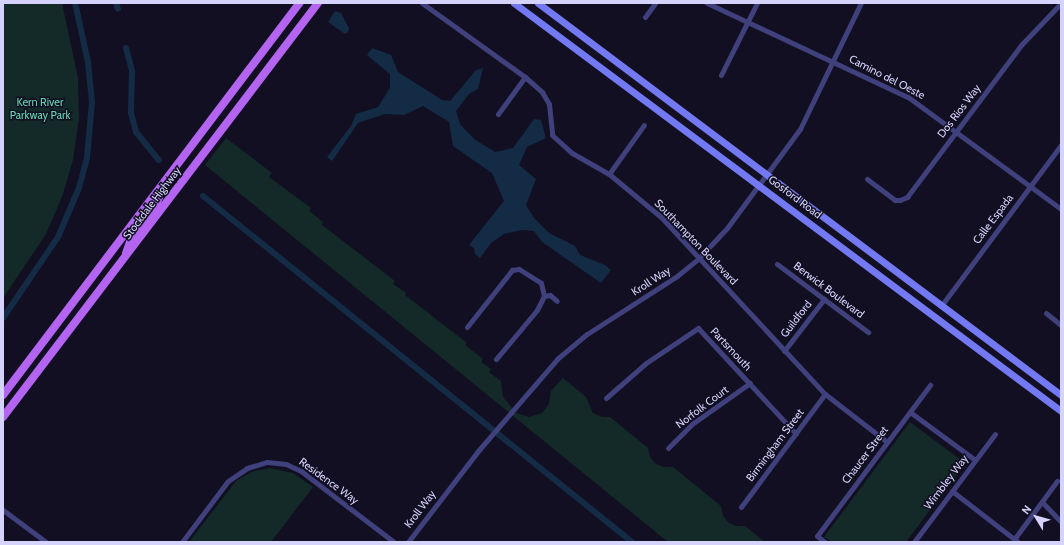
<!DOCTYPE html>
<html>
<head>
<meta charset="utf-8">
<style>
  body { margin:0 }
  #map { position:relative; width:1064px; height:545px; overflow:hidden; background:#110f21; font-family:Cabin,sans-serif }
  div>[style] { position:absolute }
  .green>* { inset:0; background:#132a28 }
  .water>* { inset:0; background:#142b46 }
  .canal>* { height:6px; margin:-3px; padding:0 3px; transform-origin:3px; border-radius:3px; background:#142b46 }
  .minor>* { height:5px; margin:-2.5px; padding:0 2.5px; transform-origin:2.5px; border-radius:2.5px; background:#3f407c }
  .secondary>* { height:7px; margin:-3.5px; padding:0 3.5px; transform-origin:3.5px; border-radius:3.5px; background:#7378f3 }
  .primary>* { height:8px; margin:-4px; padding:0 4px; transform-origin:4px; border-radius:4px; background:#b364f1 }
  span { translate:-50% -50%; white-space:nowrap; text-align:center; line-height:1.15; -webkit-text-stroke:3px #110f21; paint-order:stroke }
  .street-label { font-size:11px; color:#d5d3fb }
  .park-label { font-size:11px; color:#66d4b1 }
  .frame { position:absolute; inset:0; border:4px solid #d5d3fb; pointer-events:none }
  .north { position:absolute; left:1016px; top:497px; width:40px; height:40px; -webkit-text-stroke:3px #110f21; paint-order:stroke; rotate:307deg; font-size:11px; font-weight:700; line-height:16px; text-align:center; color:#d5d3fb }
  .north::after { content:''; display:block; margin:auto; width:14px; height:18px; background:#d5d3fb; clip-path:polygon(50% 0,100% 100%,50% 72%,0 100%) }
</style>
</head>
<body>
<div id="map">
  <div class="green">
    <i style="clip-path:polygon(3px 3px,62px 3px,78px 78px,79px 118px,73px 160px,62px 197px,46px 234px,3px 298px)"></i>
    <i style="clip-path:polygon(226px 138px,272px 173px,269px 177px,311px 208px,309px 211px,323px 222px,322px 225px,395px 281px,393px 284px,406px 293px,405px 295px,467px 343px,465px 345px,483px 359px,481px 362px,491px 369px,489px 372px,501px 381px,503px 397px,516px 413px,529px 417px,542px 413px,549px 404px,551px 391px,563px 378px,586px 397px,593px 413px,602px 417px,610px 417px,648px 448px,650px 457px,656px 464px,664px 467px,673px 467px,721px 506px,723px 516px,729px 523px,736px 526px,745px 526px,765px 542px,668px 542px,205px 165px)"></i>
    <i style="clip-path:polygon(910px 422px,965px 463px,906px 542px,832px 542px,824px 537px)"></i>
    <i style="clip-path:polygon(270px 468px,293px 473px,313px 487px,271px 542px,189px 542px,236px 481px,251px 472px)"></i>
  </div>
  <div class="water">
    <i style="clip-path:polygon(335px 11px,341px 13px,349px 28px,348px 32px,345px 34px,328px 22px)"></i>
    <i style="clip-path:polygon(372px 48px,391px 55px,398px 72px,442px 100px,450px 101px,476px 70px,483px 68px,478px 89px,469px 94px,456px 111px,460px 124px,474px 139px,495px 152px,513px 148px,534px 119px,541px 120px,546px 138px,527px 147px,519px 165px,536px 179px,526px 205px,534px 218px,549px 233px,575px 246px,580px 255px,605px 265px,611px 270px,601px 283px,542px 242px,534px 231px,522px 230px,504px 234px,491px 243px,480px 258px,475px 254px,474px 248px,469px 245px,504px 201px,492px 173px,453px 146px,449px 122px,423px 106px,404px 115px,385px 114px,358px 123px,332px 161px,327px 157px,351px 126px,356px 114px,378px 107px,390px 88px,390px 74px,367px 55px)"></i>
  </div>
  <div class="canal">
    <i style="left:116px;top:3px;width:6px;rotate:72deg"></i>
    <i style="left:126px;top:48px;width:24px;rotate:75deg"></i>
    <i style="left:132px;top:71px;width:42px;rotate:91.4deg"></i>
    <i style="left:131px;top:113px;width:20px;rotate:75deg"></i>
    <i style="left:136px;top:132px;width:36px;rotate:51deg"></i>
    <i style="left:203px;top:196px;width:551px;rotate:38.89deg"></i>
    <i style="left:3px;top:318px;width:98px;rotate:-55.8deg"></i>
    <i style="left:58px;top:237px;width:53px;rotate:-66.8deg"></i>
    <i style="left:79px;top:188px;width:31px;rotate:-75deg"></i>
    <i style="left:87px;top:158px;width:56px;rotate:-84.9deg"></i>
    <i style="left:92px;top:102px;width:40px;rotate:-95.7deg"></i>
    <i style="left:88px;top:62px;width:60px;rotate:-102.4deg"></i>
  </div>
  <div class="minor">
    <i style="left:422px;top:3px;width:127px;rotate:35.7deg"></i>
    <i style="left:525px;top:77px;width:23px;rotate:41deg"></i>
    <i style="left:542px;top:92px;width:14px;rotate:60deg"></i>
    <i style="left:549px;top:104px;width:31px;rotate:84deg"></i>
    <i style="left:552px;top:135px;width:27px;rotate:42deg"></i>
    <i style="left:572px;top:153px;width:43px;rotate:29.6deg"></i>
    <i style="left:609px;top:174px;width:67px;rotate:39.6deg"></i>
    <i style="left:661px;top:217px;width:241px;rotate:47.2deg"></i>
    <i style="left:825px;top:394px;width:78px;rotate:37.7deg"></i>
    <i style="left:707px;top:3px;width:222px;rotate:25.1deg"></i>
    <i style="left:908px;top:97px;width:190px;rotate:36.2deg"></i>
    <i style="left:645px;top:17px;width:17px;rotate:-54deg"></i>
    <i style="left:721px;top:75px;width:80px;rotate:-63.4deg"></i>
    <i style="left:498px;top:114px;width:46px;rotate:-53.9deg"></i>
    <i style="left:609px;top:174px;width:60px;rotate:-54.5deg"></i>
    <i style="left:867px;top:179px;width:35px;rotate:37deg"></i>
    <i style="left:895px;top:200px;width:5px"></i>
    <i style="left:900px;top:200px;width:8px;rotate:-23deg"></i>
    <i style="left:907px;top:197px;width:191px;rotate:-53.1deg"></i>
    <i style="left:1022px;top:44px;width:57px;rotate:-46.4deg"></i>
    <i style="left:777px;top:264px;width:114px;rotate:36.8deg"></i>
    <i style="left:544px;top:296px;width:6px;rotate:-9deg"></i>
    <i style="left:550px;top:295px;width:9px;rotate:41deg"></i>
    <i style="left:941px;top:306px;width:201px;rotate:-53.3deg"></i>
    <i style="left:1046px;top:313px;width:19px;rotate:39deg"></i>
    <i style="left:467px;top:327px;width:73px;rotate:-51.7deg"></i>
    <i style="left:512px;top:270px;width:7px;rotate:-8deg"></i>
    <i style="left:519px;top:269px;width:26px;rotate:32deg"></i>
    <i style="left:541px;top:283px;width:13px;rotate:77deg"></i>
    <i style="left:544px;top:296px;width:16px;rotate:117deg"></i>
    <i style="left:537px;top:310px;width:64px;rotate:129.9deg"></i>
    <i style="left:784px;top:351px;width:66px;rotate:-52.4deg"></i>
    <i style="left:606px;top:398px;width:53px;rotate:-41.2deg"></i>
    <i style="left:646px;top:363px;width:63px;rotate:-33.9deg"></i>
    <i style="left:698px;top:328px;width:144px;rotate:47.2deg"></i>
    <i style="left:910px;top:412px;width:81px;rotate:36.4deg"></i>
    <i style="left:668px;top:448px;width:34px;rotate:-45deg"></i>
    <i style="left:692px;top:424px;width:71px;rotate:-35.3deg"></i>
    <i style="left:952px;top:491px;width:83px;rotate:37.7deg"></i>
    <i style="left:1042px;top:502px;width:28px;rotate:46deg"></i>
    <i style="left:741px;top:507px;width:141px;rotate:-53.4deg"></i>
    <i style="left:3px;top:510px;width:54px;rotate:36.7deg"></i>
    <i style="left:1015px;top:538px;width:71px;rotate:-53.6deg"></i>
    <i style="left:182px;top:542px;width:76px;rotate:-53deg"></i>
    <i style="left:228px;top:481px;width:23px;rotate:-34deg"></i>
    <i style="left:247px;top:468px;width:21px;rotate:-17deg"></i>
    <i style="left:267px;top:462px;width:19px;rotate:6deg"></i>
    <i style="left:286px;top:464px;width:17px;rotate:25deg"></i>
    <i style="left:301px;top:471px;width:117px;rotate:37.4deg"></i>
    <i style="left:408px;top:542px;width:115px;rotate:-52.4deg"></i>
    <i style="left:478px;top:451px;width:121px;rotate:-49.3deg"></i>
    <i style="left:557px;top:359px;width:39px;rotate:-40deg"></i>
    <i style="left:587px;top:334px;width:107px;rotate:-32.8deg"></i>
    <i style="left:677px;top:276px;width:28px;rotate:-39deg"></i>
    <i style="left:699px;top:258px;width:41px;rotate:-47deg"></i>
    <i style="left:727px;top:228px;width:123px;rotate:-53.6deg"></i>
    <i style="left:800px;top:129px;width:140px;rotate:-64.2deg"></i>
    <i style="left:825px;top:542px;width:10px;rotate:-143deg"></i>
    <i style="left:817px;top:536px;width:189px;rotate:-53.2deg"></i>
    <i style="left:914px;top:542px;width:135px;rotate:-53.1deg"></i>
  </div>
  <div class="secondary">
    <i style="left:514px;top:3px;width:682px;rotate:36.72deg"></i>
    <i style="left:538px;top:3px;width:654px;rotate:36.85deg"></i>
  </div>
  <div class="primary">
    <i style="left:126px;top:253px;width:15px;rotate:-70deg"></i>
    <i style="left:131px;top:239px;width:44px;rotate:-54.2deg"></i>
    <i style="left:157px;top:203px;width:6px;rotate:-72deg"></i>
    <i style="left:159px;top:197px;width:5px;rotate:-112deg"></i>
    <i style="left:3px;top:395px;width:492px;rotate:-52.9deg"></i>
    <i style="left:3px;top:417px;width:520px;rotate:-52.73deg"></i>
  </div>
  <div class="street-label">
    <span style="left:887px;top:77px;rotate:27deg">Camino del Oeste</span>
    <span style="left:959px;top:111px;rotate:-53deg">Dos Rios Way</span>
    <span style="left:795px;top:197px;rotate:37deg">Gosford Road</span>
    <span style="left:152px;top:203px;rotate:-53deg">Stockdale Highway</span>
    <span style="left:993px;top:219px;rotate:-53deg">Calle Espada</span>
    <span style="left:696px;top:242px;rotate:46deg">Southampton Boulevard</span>
    <span style="left:651px;top:281px;rotate:-33deg">Kroll Way</span>
    <span style="left:829px;top:290px;rotate:37deg">Berwick Boulevard</span>
    <span style="left:796px;top:319px;rotate:-52deg">Guildford</span>
    <span style="left:731px;top:349px;rotate:47deg">Partsmouth</span>
    <span style="left:702px;top:407px;rotate:-37deg">Norfolk Court</span>
    <span style="left:775px;top:445px;rotate:-53deg">Birmingham Street</span>
    <span style="left:865px;top:455px;rotate:-53deg">Chaucer Street</span>
    <span style="left:329px;top:481px;rotate:36deg">Residence Way</span>
    <span style="left:946px;top:482px;rotate:-53deg">Wimbley Way</span>
    <span style="left:420px;top:509px;rotate:-53deg">Kroll Way</span>
  </div>
  <div class="park-label">
    <span style="left:40px;top:109px">Kern River<br>Parkway Park</span>
  </div>
  <div class="frame"></div>
  <div class="north">N</div>
</div>
</body>
</html>
